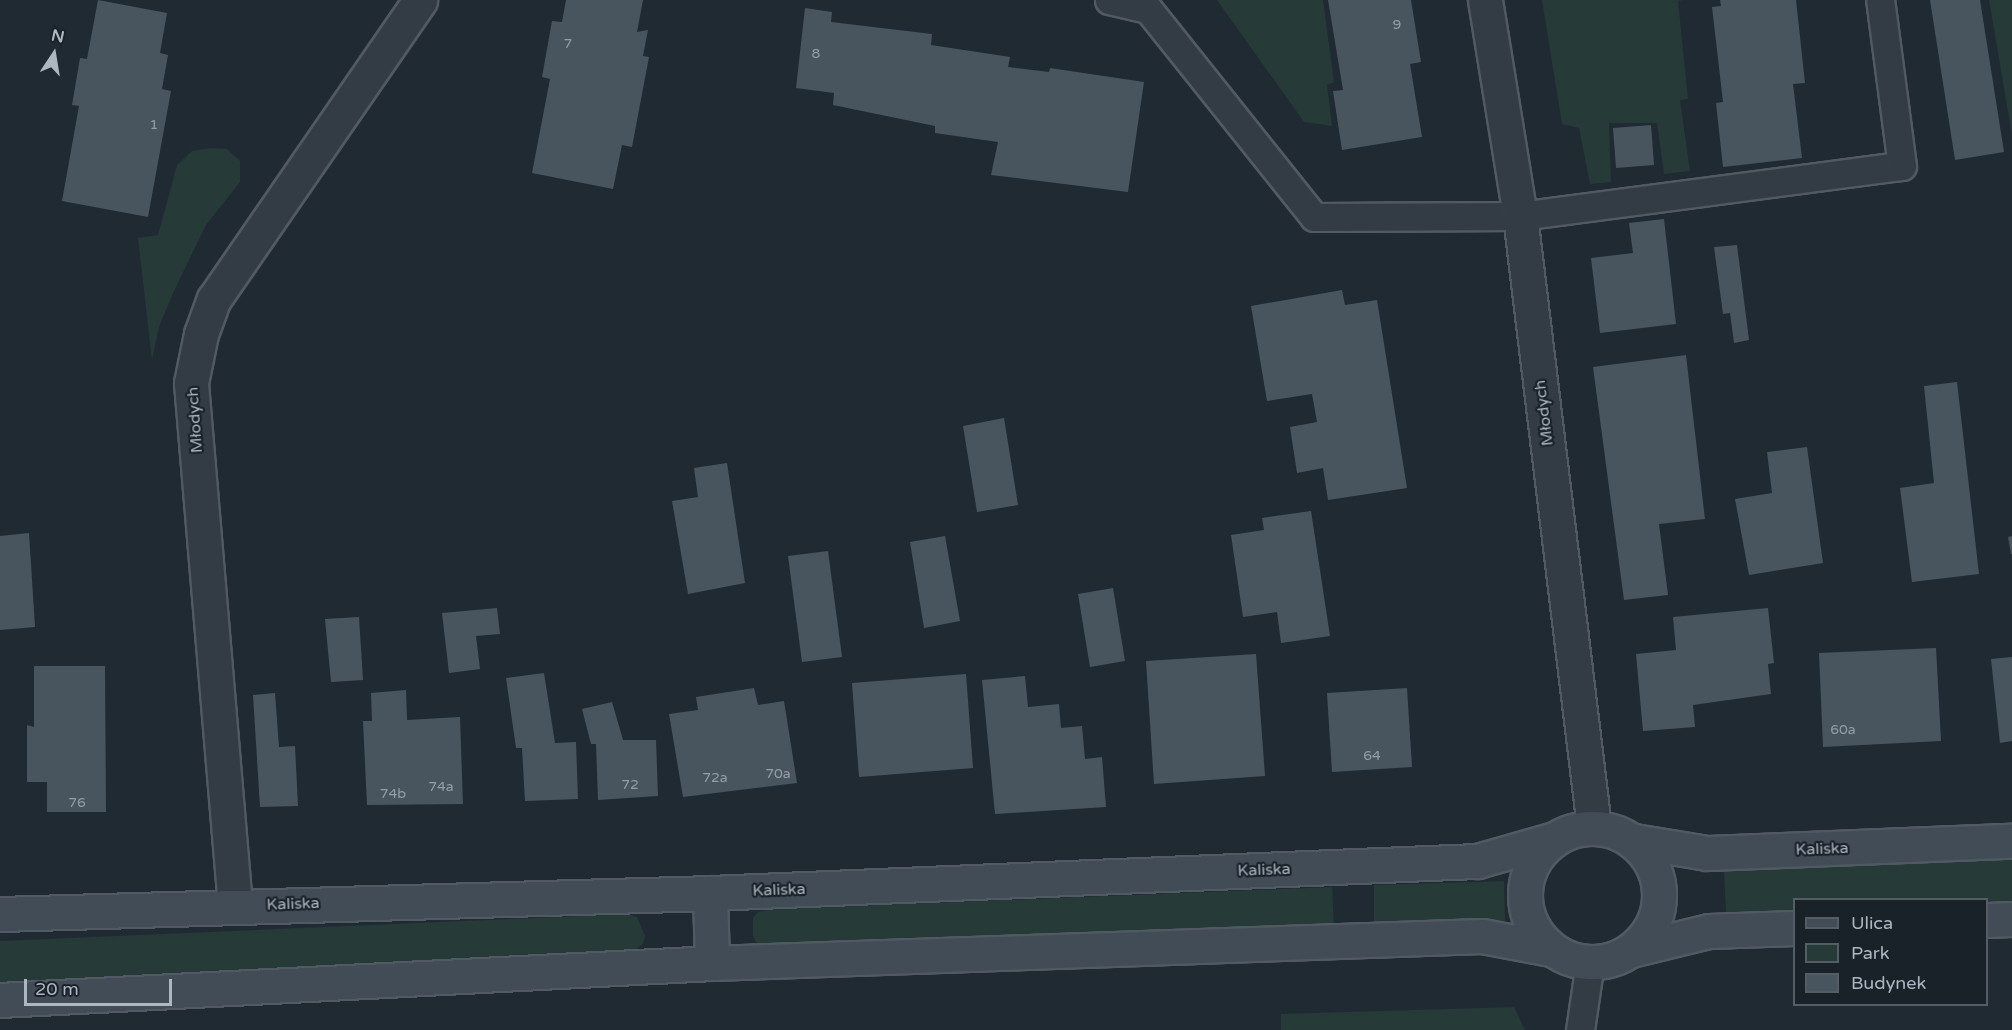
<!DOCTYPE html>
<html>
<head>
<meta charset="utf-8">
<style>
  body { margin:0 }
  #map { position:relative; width:2012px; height:1030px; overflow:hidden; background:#202a33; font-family:"Varela Round",sans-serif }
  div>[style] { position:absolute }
  .green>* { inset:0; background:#263a38 }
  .building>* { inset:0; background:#48555f }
  .roads { filter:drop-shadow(2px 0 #515a62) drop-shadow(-2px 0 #515a62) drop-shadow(0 2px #515a62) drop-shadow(0 -2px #515a62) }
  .lane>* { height:27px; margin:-13.5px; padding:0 13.5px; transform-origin:13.5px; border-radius:13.5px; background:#333c44 }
  .street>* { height:33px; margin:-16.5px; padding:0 16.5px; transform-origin:16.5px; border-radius:16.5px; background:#333c44 }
  .secondary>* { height:33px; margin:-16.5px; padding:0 16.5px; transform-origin:16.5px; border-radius:16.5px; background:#414c57 }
  .secondary>.ring { margin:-16.5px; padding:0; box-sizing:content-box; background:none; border:33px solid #414c57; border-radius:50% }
  span { translate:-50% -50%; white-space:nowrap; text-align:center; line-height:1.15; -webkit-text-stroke:4.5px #192129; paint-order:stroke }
  .number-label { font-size:14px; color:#949ea8 }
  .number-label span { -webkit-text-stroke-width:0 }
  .street-label { font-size:16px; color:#adb7c1 }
  .legend { position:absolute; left:1793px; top:898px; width:195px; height:108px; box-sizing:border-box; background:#192129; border:2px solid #545d66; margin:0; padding:8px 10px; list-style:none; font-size:18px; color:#adb7c1 }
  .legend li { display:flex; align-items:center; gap:12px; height:30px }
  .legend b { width:30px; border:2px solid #545d66 }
  .north { position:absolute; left:24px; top:24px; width:60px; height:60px; -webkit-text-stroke:4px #192129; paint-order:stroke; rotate:12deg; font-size:16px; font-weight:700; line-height:24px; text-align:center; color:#adb7c1 }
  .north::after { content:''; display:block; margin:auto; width:21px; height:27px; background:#adb7c1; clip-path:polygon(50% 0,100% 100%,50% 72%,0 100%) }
  .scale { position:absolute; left:24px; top:979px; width:148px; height:27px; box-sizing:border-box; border:3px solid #adb7c1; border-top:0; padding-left:8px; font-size:18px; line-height:21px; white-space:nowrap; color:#adb7c1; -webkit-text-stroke:4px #192129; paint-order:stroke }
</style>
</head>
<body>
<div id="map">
  <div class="green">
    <i style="clip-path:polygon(1217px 0,1323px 0,1334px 82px,1327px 85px,1332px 126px,1304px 122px)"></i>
    <i style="clip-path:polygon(1542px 0,1684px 0,1678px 1px,1688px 99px,1680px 100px,1690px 171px,1664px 174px,1657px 123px,1609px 123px,1611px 182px,1590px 184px,1579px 128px,1562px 124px)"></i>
    <i style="clip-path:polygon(1989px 0,2012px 0,2012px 135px)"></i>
    <i style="clip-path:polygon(210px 148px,227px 149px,240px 161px,240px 182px,206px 225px,174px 291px,159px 327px,152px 360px,138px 238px,158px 235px,177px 165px,192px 151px)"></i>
    <i style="clip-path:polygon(2012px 859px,2012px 901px,1794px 900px,1794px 910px,1726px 913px,1724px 870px)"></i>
    <i style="clip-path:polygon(1504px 881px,1505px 921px,1374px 925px,1374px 885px)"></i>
    <i style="clip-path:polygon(1332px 887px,1334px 929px,770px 949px,756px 942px,753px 936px,753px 918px,758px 912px,773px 909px)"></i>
    <i style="clip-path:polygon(626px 914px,637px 917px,645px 936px,643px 944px,630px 954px,0 983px,0 941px)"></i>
    <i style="clip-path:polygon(1514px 1007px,1525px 1030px,1281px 1030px,1281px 1014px)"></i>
  </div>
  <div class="building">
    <i style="clip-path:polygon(98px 0,167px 13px,160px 53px,168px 55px,162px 89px,171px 91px,148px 217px,62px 201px,79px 106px,72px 105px,80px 58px,87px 59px)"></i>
    <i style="clip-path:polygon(566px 0,643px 0,637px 32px,648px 30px,643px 56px,649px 57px,632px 147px,622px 145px,613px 189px,532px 173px,550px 79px,542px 77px,552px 21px,562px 22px)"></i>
    <i style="clip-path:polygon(1328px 0,1411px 0,1421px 62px,1410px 64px,1422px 137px,1342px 150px,1333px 91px,1343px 90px)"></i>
    <i style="clip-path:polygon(1720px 0,1796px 0,1805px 83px,1793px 84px,1802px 158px,1723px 167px,1716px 103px,1723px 102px,1712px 7px,1721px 6px)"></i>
    <i style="clip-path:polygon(1930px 0,1980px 0,2004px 152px,1955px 160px)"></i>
    <i style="clip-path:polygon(805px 8px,832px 12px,831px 22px,932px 34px,931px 45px,1010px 57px,1008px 67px,1049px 72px,1050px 68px,1144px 82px,1128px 192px,991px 175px,998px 142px,935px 133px,935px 126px,833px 105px,834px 93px,796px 88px)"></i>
    <i style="clip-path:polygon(1651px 125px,1654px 165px,1616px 168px,1613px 128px)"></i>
    <i style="clip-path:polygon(1664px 219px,1676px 324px,1600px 333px,1591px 258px,1633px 253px,1629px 223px)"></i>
    <i style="clip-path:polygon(1737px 245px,1749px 340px,1734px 343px,1730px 313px,1723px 314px,1714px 247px)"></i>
    <i style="clip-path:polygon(1342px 290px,1345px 305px,1377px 300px,1407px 488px,1328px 500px,1323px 468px,1297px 473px,1290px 427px,1317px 422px,1312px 394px,1267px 401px,1251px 306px)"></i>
    <i style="clip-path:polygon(1686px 355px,1705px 519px,1659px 524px,1668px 595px,1624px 600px,1593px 367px)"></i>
    <i style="clip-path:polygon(1957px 382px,1979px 574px,1912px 582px,1900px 488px,1934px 483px,1924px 386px)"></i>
    <i style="clip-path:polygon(1004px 418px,1018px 505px,977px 512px,963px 426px)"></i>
    <i style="clip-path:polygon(1807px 447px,1823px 563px,1749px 575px,1735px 499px,1772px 493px,1767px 452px)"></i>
    <i style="clip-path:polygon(727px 463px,745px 583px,688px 594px,672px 501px,698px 497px,694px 468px)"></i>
    <i style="clip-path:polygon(1311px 511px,1330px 636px,1281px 643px,1277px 612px,1243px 617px,1231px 535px,1264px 530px,1262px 518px)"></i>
    <i style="clip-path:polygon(29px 533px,35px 627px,0 630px,0 536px)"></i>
    <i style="clip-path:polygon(945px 536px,960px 621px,924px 628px,910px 542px)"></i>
    <i style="clip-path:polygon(2012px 536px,2012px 554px,2011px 554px,2008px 537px)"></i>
    <i style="clip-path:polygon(828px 551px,842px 657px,802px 662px,788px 556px)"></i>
    <i style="clip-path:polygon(1113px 588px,1125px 661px,1090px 667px,1078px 594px)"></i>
    <i style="clip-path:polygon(497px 608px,500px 634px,476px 636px,480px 669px,449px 673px,442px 613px)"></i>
    <i style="clip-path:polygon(1768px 608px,1774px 663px,1768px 664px,1771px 694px,1693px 705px,1695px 727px,1643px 731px,1636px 654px,1676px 650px,1673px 617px)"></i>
    <i style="clip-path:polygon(359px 617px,363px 680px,331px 682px,325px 619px)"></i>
    <i style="clip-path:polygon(1936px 648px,1941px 741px,1823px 747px,1819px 653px)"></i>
    <i style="clip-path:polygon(1256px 654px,1265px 776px,1154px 784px,1146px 661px)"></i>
    <i style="clip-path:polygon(2012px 657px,2012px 741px,2000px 743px,1991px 659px)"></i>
    <i style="clip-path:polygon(34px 666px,105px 666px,106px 812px,47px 812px,47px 782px,27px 782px,27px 725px,34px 727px)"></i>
    <i style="clip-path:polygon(544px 673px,555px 743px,576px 742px,578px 799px,525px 801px,522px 748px,516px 748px,506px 678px)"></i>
    <i style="clip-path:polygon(966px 674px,973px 768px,859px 777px,852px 683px)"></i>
    <i style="clip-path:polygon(1025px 676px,1028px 707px,1059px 704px,1061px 728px,1082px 726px,1085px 759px,1102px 757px,1106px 807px,995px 814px,982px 680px)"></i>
    <i style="clip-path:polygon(754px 688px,758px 705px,784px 701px,797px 783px,683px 797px,669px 714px,698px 710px,696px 697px)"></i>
    <i style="clip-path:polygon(1407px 688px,1412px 767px,1332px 772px,1327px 693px)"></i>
    <i style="clip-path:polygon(406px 690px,407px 720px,460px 717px,463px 804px,367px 805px,363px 721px,372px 721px,371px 693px)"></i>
    <i style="clip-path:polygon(275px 693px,279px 747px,295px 746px,298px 806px,260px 807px,253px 695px)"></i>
    <i style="clip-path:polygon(612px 702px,623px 740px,656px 740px,658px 796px,598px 800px,596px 744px,591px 744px,582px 709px)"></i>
  </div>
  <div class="roads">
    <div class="lane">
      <i style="left:1109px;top:0;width:40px;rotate:13deg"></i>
      <i style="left:1148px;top:9px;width:266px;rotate:51.4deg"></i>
      <i style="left:1314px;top:217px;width:206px;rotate:-0.3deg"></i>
      <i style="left:1520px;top:216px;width:385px;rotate:-7.5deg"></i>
      <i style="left:1902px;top:166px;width:167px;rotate:-97.5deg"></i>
      <i style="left:1580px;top:1030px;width:69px;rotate:-81.6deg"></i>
    </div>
    <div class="street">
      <i style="left:1485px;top:0;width:219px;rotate:80.8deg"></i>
      <i style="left:1520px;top:216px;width:615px;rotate:83.09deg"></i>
      <i style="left:235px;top:906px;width:525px;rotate:-94.81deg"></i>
      <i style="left:191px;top:383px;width:50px;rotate:-78.5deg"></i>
      <i style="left:201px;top:334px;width:37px;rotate:-70deg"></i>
      <i style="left:214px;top:299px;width:363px;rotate:-55.4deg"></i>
    </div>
    <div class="secondary">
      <i class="ring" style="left:1525px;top:828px;width:101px;height:101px"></i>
      <i style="left:1634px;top:841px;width:74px;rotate:9.3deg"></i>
      <i style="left:1707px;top:853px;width:305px;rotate:-2.3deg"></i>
      <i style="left:710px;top:893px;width:70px;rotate:88.4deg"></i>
      <i style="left:0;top:914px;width:710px;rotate:-1.69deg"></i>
      <i style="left:710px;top:893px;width:768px;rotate:-2.39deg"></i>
      <i style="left:1477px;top:861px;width:80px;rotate:-15.9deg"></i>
      <i style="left:1986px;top:920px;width:26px;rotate:-2deg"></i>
      <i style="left:1631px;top:950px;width:80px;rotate:-13.7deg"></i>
      <i style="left:1709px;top:931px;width:85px;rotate:-2deg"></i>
      <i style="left:0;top:1000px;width:713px;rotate:-2.97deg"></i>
      <i style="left:712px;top:963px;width:770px;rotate:-2.01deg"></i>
      <i style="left:1482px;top:936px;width:70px;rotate:10.7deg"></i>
    </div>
  </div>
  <div class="number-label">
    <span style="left:1397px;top:25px">9</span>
    <span style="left:568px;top:44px">7</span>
    <span style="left:816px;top:54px">8</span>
    <span style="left:154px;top:125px">1</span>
    <span style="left:1843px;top:730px">60a</span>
    <span style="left:1372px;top:756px">64</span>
    <span style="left:778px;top:774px">70a</span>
    <span style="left:715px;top:778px">72a</span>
    <span style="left:630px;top:785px">72</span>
    <span style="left:441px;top:787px">74a</span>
    <span style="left:393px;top:794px">74b</span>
    <span style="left:77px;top:803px">76</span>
  </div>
  <div class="street-label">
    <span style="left:1544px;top:413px;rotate:-97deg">Młodych</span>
    <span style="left:195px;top:420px;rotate:-94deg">Młodych</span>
    <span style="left:1822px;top:849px;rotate:-2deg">Kaliska</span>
    <span style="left:1264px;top:870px;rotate:-2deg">Kaliska</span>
    <span style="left:779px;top:890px;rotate:-2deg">Kaliska</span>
    <span style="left:293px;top:904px;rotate:-2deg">Kaliska</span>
  </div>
  <ul class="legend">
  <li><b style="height:8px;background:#414c57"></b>Ulica</li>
  <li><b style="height:16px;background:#263a38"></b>Park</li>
  <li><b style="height:16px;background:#48555f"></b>Budynek</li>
  </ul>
  <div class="north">N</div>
  <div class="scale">20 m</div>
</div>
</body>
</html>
